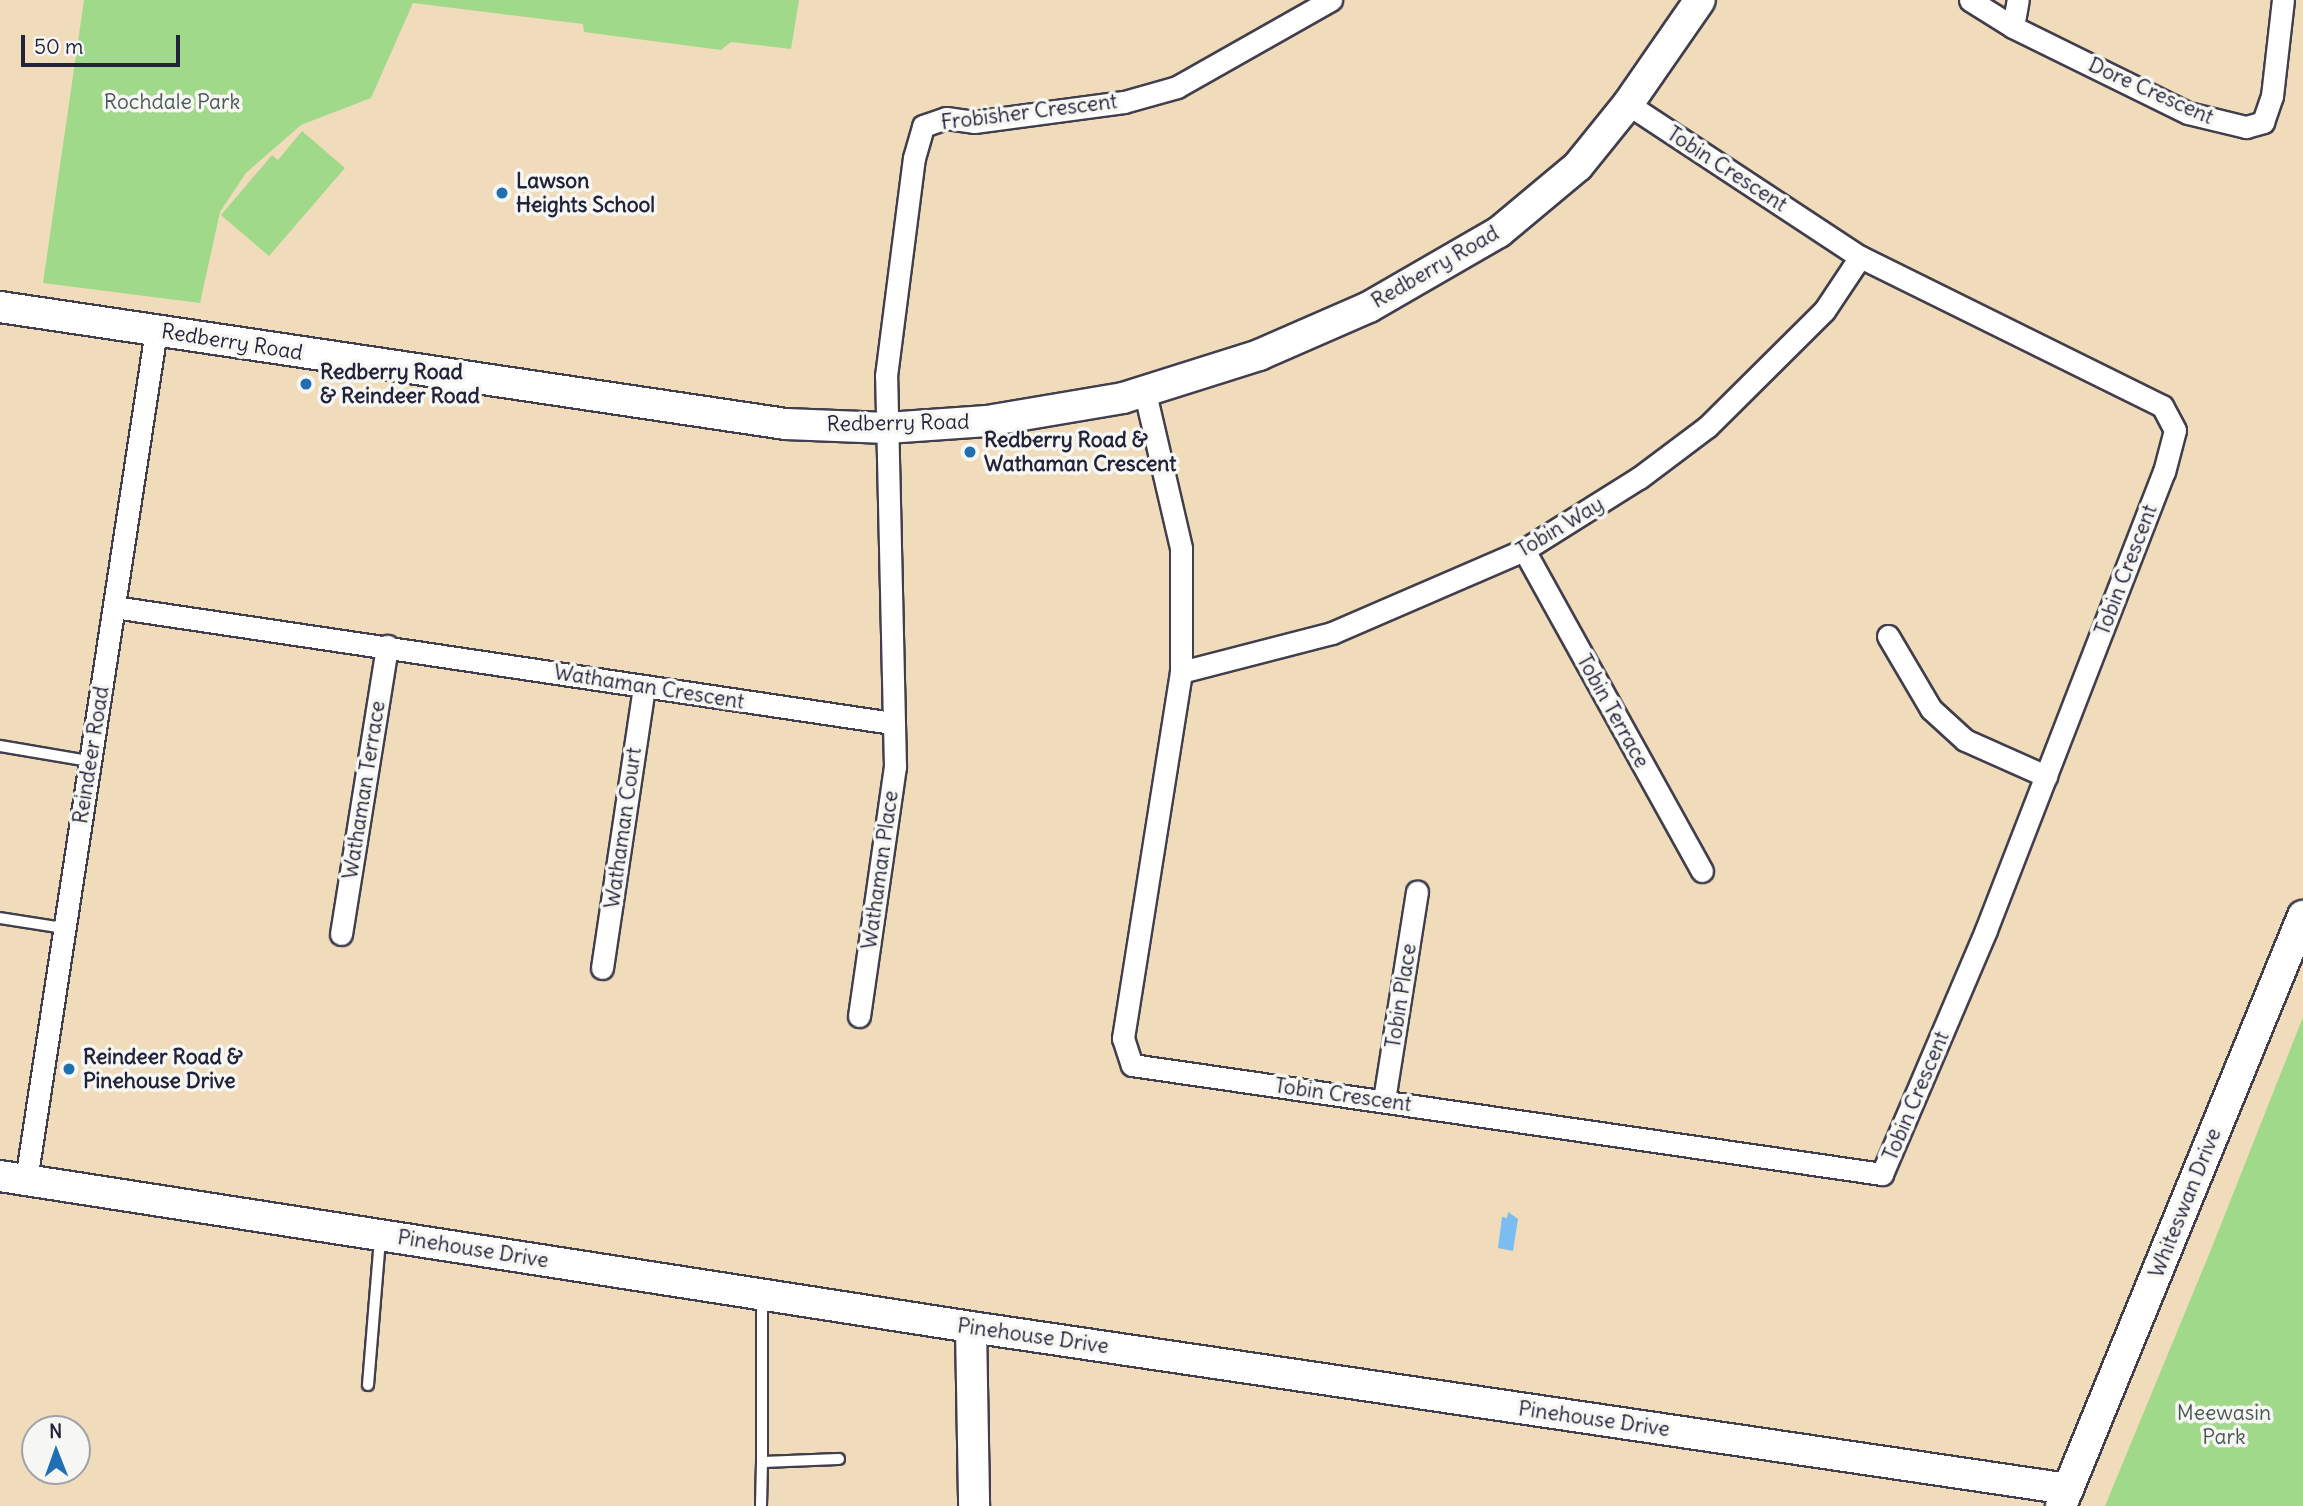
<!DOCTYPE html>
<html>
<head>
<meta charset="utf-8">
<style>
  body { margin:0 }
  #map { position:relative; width:2303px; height:1506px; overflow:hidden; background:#f0dcba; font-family:Delius,sans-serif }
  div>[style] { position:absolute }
  .green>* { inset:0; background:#a1d98b }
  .water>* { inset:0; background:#7cbdf1 }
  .roads { filter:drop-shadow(2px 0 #413e4e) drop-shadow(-2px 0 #413e4e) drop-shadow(0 2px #413e4e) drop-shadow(0 -2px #413e4e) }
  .lane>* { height:10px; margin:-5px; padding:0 5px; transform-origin:5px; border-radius:5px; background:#fff }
  .street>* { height:21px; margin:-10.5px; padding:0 10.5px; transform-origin:10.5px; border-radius:10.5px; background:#fff }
  .secondary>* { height:30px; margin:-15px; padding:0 15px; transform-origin:15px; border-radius:15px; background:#fff }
  .dots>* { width:19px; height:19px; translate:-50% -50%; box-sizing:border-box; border:4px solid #f6f6f2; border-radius:50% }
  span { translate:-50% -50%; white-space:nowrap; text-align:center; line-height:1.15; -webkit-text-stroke:7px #f6f6f2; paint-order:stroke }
  .street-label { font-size:21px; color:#22223b }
  .park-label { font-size:21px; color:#485953 }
  .poi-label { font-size:21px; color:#22223b; font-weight:700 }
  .left { translate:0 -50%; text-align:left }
  .north { position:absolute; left:21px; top:1415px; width:70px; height:70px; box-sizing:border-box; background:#f6f6f2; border:2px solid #a1a1a9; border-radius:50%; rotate:359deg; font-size:19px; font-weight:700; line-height:28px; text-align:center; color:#22223b }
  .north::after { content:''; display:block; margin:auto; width:24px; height:32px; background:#1f6fb2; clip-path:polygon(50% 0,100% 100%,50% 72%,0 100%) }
  .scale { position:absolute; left:21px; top:35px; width:159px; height:32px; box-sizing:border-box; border:4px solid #22223b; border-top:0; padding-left:9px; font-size:21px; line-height:24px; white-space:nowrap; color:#22223b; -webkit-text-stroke:5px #f6f6f2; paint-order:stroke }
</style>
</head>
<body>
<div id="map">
  <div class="green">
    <i style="clip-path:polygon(84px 0,799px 0,791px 49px,731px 42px,721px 50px,584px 32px,583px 24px,413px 3px,371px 98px,301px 125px,246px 173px,220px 212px,200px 303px,43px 283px)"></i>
    <i style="clip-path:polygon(302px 131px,345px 168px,269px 256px,221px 215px,272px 155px,278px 160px)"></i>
    <i style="clip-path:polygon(2303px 1017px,2303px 1506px,2105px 1506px,2210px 1252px)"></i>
  </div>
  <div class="water">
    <i style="clip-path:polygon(1508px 1212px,1518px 1219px,1513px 1251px,1498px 1248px,1502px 1217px,1507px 1218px)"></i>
  </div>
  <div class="roads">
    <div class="lane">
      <i style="left:0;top:746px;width:90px;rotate:9.6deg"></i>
      <i style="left:0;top:918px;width:65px;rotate:8.9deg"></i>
      <i style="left:368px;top:1385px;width:147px;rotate:-85.3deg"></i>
      <i style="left:762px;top:1462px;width:165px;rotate:-90deg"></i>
      <i style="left:761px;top:1506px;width:44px;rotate:-88.7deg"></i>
      <i style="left:762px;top:1462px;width:77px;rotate:-2.2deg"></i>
    </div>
    <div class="street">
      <i style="left:1970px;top:0;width:51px;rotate:32.1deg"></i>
      <i style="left:2013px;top:27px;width:195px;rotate:26.2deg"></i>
      <i style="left:2188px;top:113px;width:60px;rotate:13.6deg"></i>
      <i style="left:2246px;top:127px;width:18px;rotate:-16deg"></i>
      <i style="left:2263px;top:122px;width:28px;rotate:-71deg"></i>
      <i style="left:2272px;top:96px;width:97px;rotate:-83.5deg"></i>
      <i style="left:2013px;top:27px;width:27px;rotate:-80deg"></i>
      <i style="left:1145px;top:393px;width:159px;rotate:76.9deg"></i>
      <i style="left:1181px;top:548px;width:124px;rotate:90deg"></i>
      <i style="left:1181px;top:672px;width:371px;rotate:99deg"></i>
      <i style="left:1123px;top:1038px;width:28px;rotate:72deg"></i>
      <i style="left:1132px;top:1065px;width:758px;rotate:8.27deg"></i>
      <i style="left:1882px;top:1174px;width:265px;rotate:-66.9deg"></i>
      <i style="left:1986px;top:930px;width:491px;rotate:-68.8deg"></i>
      <i style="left:2164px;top:472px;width:43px;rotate:-75.3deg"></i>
      <i style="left:2175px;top:430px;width:27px;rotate:-118deg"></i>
      <i style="left:2162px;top:406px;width:337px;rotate:-153.7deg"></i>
      <i style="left:1860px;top:257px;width:278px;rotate:-146.6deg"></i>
      <i style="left:1524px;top:550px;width:367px;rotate:61deg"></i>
      <i style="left:114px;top:607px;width:787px;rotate:8.48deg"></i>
      <i style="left:1888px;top:636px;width:85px;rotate:59.5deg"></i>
      <i style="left:1931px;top:709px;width:46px;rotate:42.4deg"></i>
      <i style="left:1965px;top:740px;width:89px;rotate:24deg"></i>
      <i style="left:1181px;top:672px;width:156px;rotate:-14.5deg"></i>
      <i style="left:1332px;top:633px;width:209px;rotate:-23.4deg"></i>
      <i style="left:1524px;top:550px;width:136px;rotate:-32.1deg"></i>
      <i style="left:1639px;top:478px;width:85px;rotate:-36.9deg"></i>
      <i style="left:1707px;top:427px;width:165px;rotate:-44.8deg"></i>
      <i style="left:1824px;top:311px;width:65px;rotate:-56.3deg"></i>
      <i style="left:341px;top:934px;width:292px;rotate:-80.9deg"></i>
      <i style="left:602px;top:968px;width:284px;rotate:-81.5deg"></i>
      <i style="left:859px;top:1016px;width:252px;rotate:-81.8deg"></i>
      <i style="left:895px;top:767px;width:391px;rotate:-91.3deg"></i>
      <i style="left:886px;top:376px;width:220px;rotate:-82.7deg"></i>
      <i style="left:914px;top:158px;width:33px;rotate:-74deg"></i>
      <i style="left:923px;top:126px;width:24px;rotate:-19deg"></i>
      <i style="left:946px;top:118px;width:28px;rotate:8deg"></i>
      <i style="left:974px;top:122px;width:151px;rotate:-7.6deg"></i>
      <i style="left:1124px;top:102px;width:55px;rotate:-15.8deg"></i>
      <i style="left:1177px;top:87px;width:177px;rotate:-29.5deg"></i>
      <i style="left:1384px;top:1100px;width:211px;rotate:-81deg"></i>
      <i style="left:26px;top:1180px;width:860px;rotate:-81.3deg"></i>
    </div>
    <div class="secondary">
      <i style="left:0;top:307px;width:795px;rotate:8.47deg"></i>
      <i style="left:786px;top:424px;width:101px;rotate:2.3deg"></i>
      <i style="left:887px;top:428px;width:100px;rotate:-4deg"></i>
      <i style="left:987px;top:421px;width:138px;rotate:-9.6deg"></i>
      <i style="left:1123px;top:398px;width:143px;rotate:-17.5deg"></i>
      <i style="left:1259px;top:355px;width:120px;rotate:-23.6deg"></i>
      <i style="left:1369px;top:307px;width:150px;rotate:-30deg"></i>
      <i style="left:1499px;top:232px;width:103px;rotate:-39.9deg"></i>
      <i style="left:1578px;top:166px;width:80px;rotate:-51.1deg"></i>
      <i style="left:1628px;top:104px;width:126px;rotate:-55.3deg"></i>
      <i style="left:0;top:1176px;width:983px;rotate:8.84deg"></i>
      <i style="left:971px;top:1327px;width:1109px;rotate:8.4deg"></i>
      <i style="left:971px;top:1327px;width:179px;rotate:89deg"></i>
      <i style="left:2061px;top:1506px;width:638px;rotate:-67.7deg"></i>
    </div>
  </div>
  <div class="dots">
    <i style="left:502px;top:193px;background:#1f6fb2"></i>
    <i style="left:306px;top:384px;background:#1f6fb2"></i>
    <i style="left:970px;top:452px;background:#1f6fb2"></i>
    <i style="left:69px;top:1069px;background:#1f6fb2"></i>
  </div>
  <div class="street-label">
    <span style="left:2151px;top:91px;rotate:24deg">Dore Crescent</span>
    <span style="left:1029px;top:112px;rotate:-7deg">Frobisher Crescent</span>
    <span style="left:1727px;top:169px;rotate:33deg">Tobin Crescent</span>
    <span style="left:1435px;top:267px;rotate:-30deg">Redberry Road</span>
    <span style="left:232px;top:342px;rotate:9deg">Redberry Road</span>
    <span style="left:898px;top:423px;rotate:-1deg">Redberry Road</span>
    <span style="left:1560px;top:527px;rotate:-31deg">Tobin Way</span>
    <span style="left:2126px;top:570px;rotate:-69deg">Tobin Crescent</span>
    <span style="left:649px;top:687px;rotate:9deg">Wathaman Crescent</span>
    <span style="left:1613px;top:711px;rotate:61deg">Tobin Terrace</span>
    <span style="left:91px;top:755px;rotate:-81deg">Reindeer Road</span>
    <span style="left:364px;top:790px;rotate:-81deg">Wathaman Terrace</span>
    <span style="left:623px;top:828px;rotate:-82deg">Wathaman Court</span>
    <span style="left:880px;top:870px;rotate:-82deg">Wathaman Place</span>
    <span style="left:1401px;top:996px;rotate:-81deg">Tobin Place</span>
    <span style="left:1343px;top:1095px;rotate:8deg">Tobin Crescent</span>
    <span style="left:1916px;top:1096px;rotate:-67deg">Tobin Crescent</span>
    <span style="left:2185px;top:1203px;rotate:-68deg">Whiteswan Drive</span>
    <span style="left:473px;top:1249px;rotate:9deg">Pinehouse Drive</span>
    <span style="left:1033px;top:1336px;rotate:8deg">Pinehouse Drive</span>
    <span style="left:1594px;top:1419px;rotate:8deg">Pinehouse Drive</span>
  </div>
  <div class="park-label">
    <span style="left:172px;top:102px">Rochdale Park</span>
    <span style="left:2224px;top:1425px">Meewasin<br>Park</span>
  </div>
  <div class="poi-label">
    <span class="left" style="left:516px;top:193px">Lawson<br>Heights School</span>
    <span class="left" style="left:320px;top:384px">Redberry Road<br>&amp; Reindeer Road</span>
    <span class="left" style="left:984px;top:452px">Redberry Road &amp;<br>Wathaman Crescent</span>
    <span class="left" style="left:83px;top:1069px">Reindeer Road &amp;<br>Pinehouse Drive</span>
  </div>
  <div class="north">N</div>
  <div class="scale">50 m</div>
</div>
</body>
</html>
